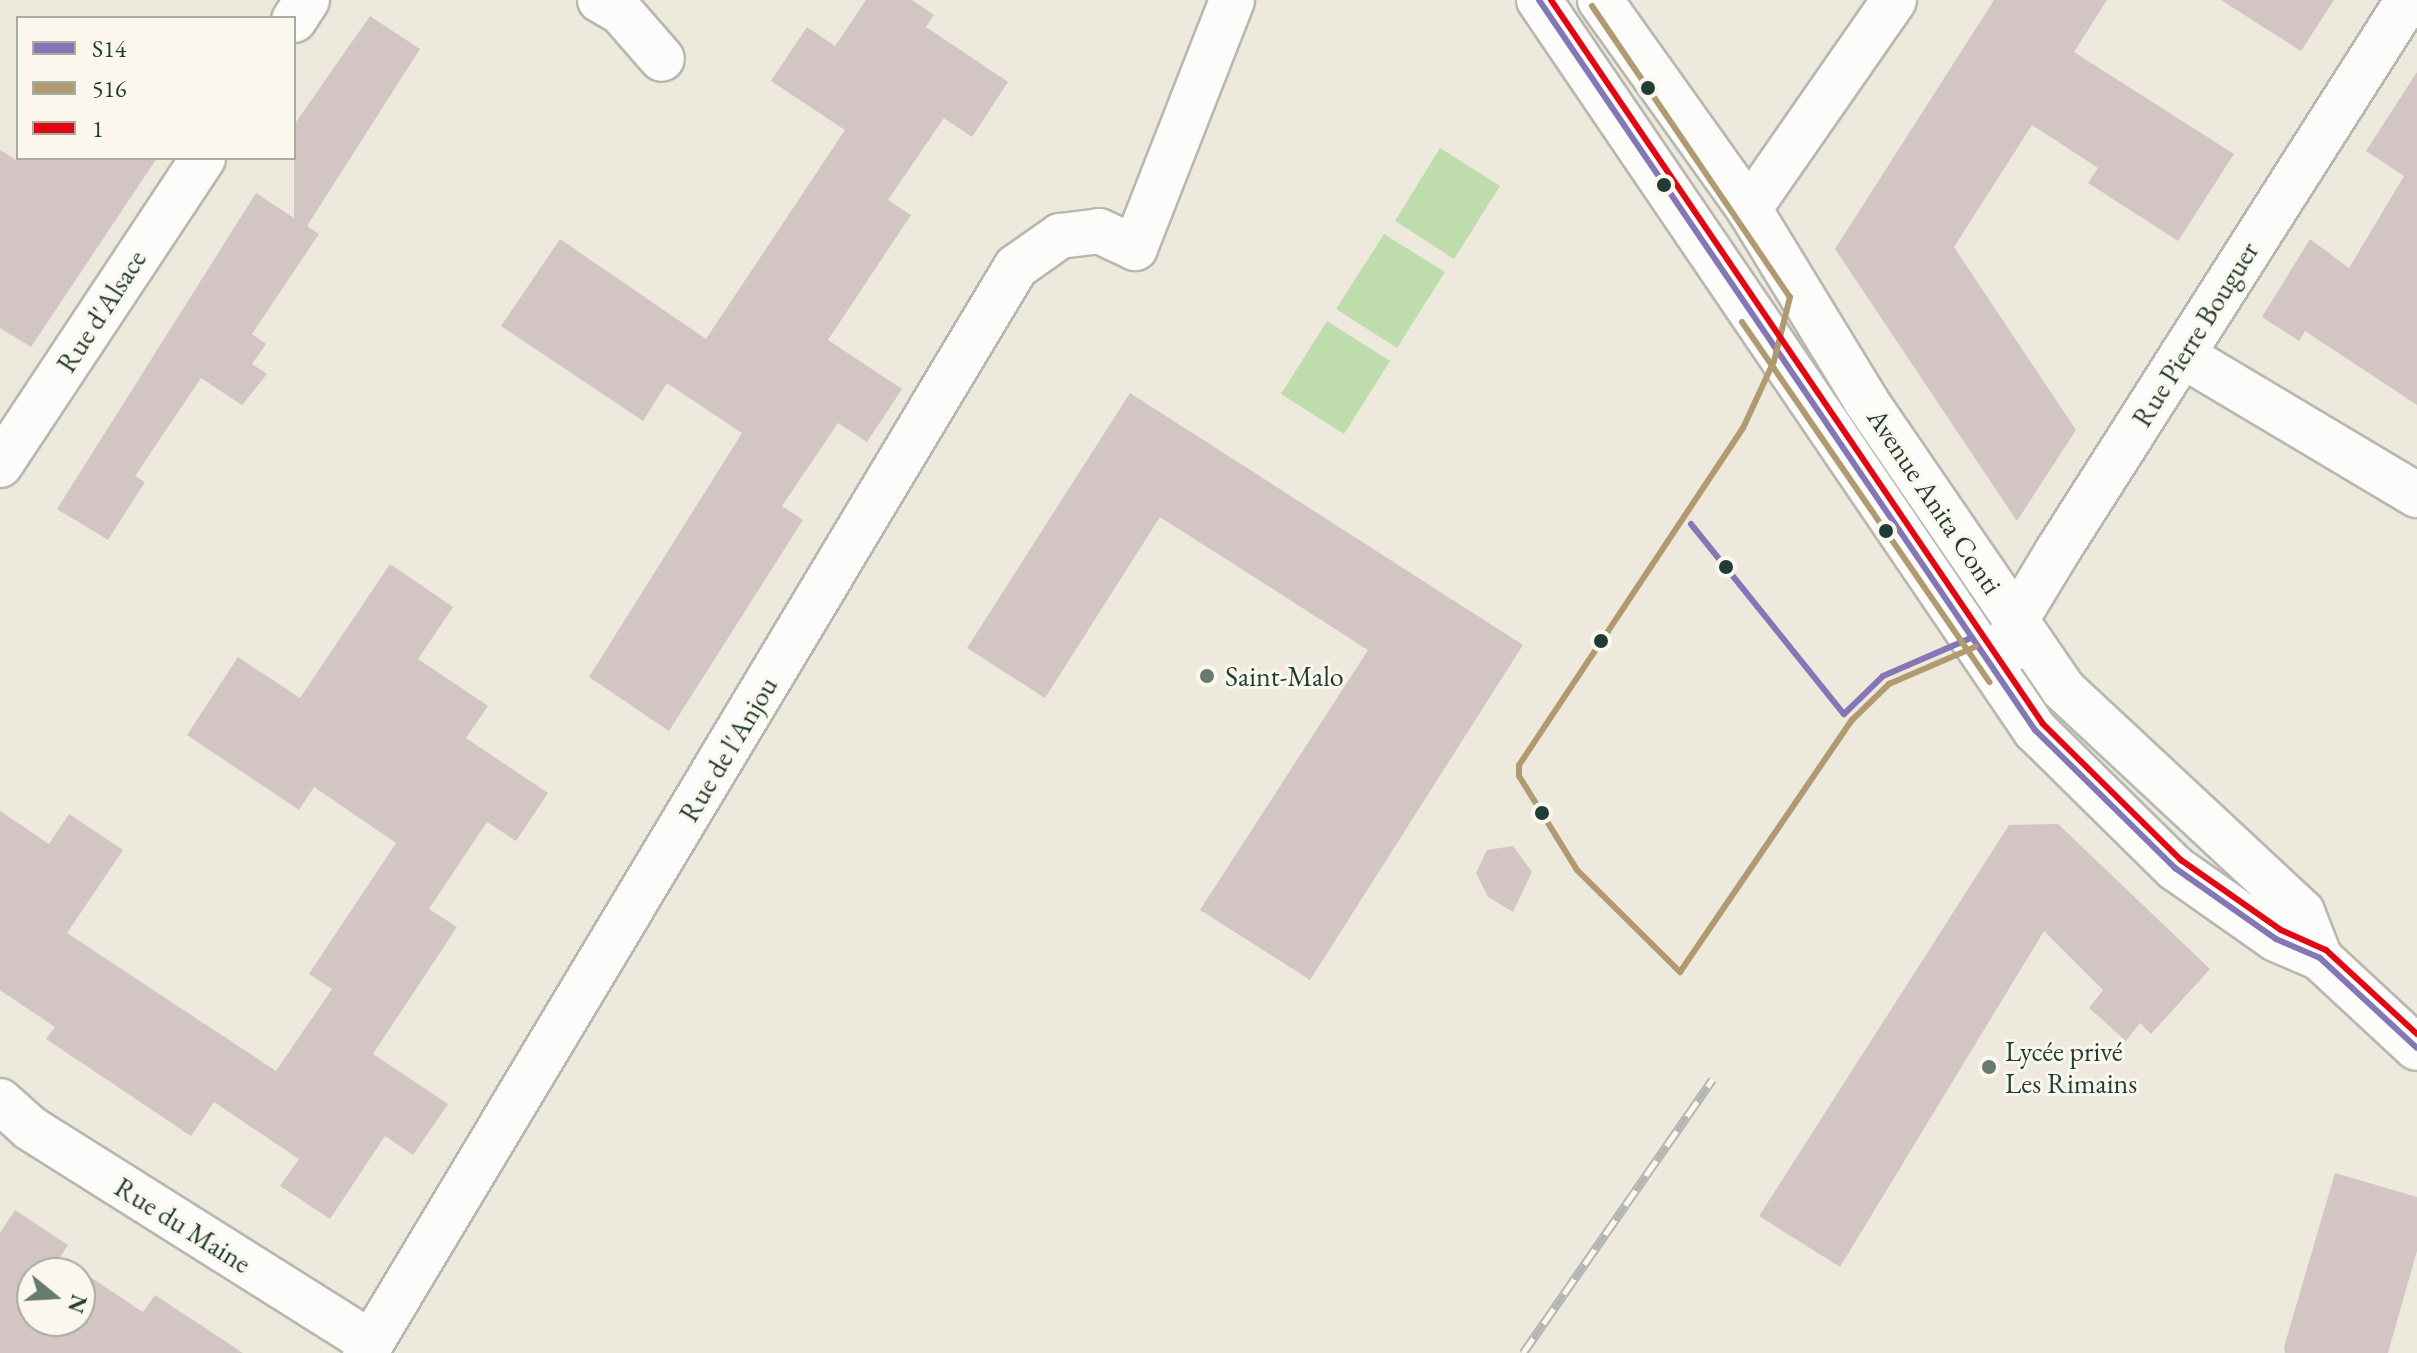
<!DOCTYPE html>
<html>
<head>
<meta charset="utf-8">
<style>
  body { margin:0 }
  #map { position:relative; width:2417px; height:1353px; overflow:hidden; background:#edeadd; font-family:"EB Garamond",serif }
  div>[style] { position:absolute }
  .green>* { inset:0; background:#bfdcac }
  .building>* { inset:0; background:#d2c5c3 }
  .roads { filter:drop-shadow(2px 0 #b8b8b0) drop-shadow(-2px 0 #b8b8b0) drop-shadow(0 2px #b8b8b0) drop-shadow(0 -2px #b8b8b0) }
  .street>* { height:44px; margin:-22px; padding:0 22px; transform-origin:22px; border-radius:22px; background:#fcfcfa }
  .secondary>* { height:44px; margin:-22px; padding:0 22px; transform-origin:22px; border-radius:22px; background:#fcfcfa }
  .rail>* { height:9px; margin-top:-4.5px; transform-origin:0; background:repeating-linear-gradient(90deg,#fbf7ec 0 18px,#b3b6b3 0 36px); box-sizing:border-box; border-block:2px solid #b3b6b3 }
  .bus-1>* { height:6px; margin:-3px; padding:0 3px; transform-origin:3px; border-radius:3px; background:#8577b6 }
  .bus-2>* { height:6px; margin:-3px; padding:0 3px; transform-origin:3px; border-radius:3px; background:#b19972 }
  .bus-3>* { height:6px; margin:-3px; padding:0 3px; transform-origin:3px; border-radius:3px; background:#e30613 }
  .dots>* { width:22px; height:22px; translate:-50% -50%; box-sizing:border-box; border:4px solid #fbf7ec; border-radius:50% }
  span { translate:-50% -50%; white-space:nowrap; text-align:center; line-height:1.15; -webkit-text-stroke:6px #fbf7ec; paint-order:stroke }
  .street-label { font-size:28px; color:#1f3d34 }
  .poi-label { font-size:28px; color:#1f3d34 }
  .left { translate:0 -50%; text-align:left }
  .legend { position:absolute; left:16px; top:16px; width:280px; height:144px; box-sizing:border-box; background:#fbf7ec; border:2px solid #a3ada2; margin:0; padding:10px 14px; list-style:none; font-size:24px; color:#1f3d34 }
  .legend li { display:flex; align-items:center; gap:16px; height:40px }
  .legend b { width:40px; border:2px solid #a3ada2 }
  .north { position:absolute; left:16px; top:1257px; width:80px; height:80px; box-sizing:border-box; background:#fbf7ec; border:2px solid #a3ada2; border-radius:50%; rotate:108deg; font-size:22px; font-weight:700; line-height:32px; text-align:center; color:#1f3d34 }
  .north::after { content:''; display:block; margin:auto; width:28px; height:36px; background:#677a6f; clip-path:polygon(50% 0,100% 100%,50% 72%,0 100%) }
</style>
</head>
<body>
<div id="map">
  <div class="green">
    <i style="clip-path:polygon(1440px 148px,1500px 186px,1454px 259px,1395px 221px)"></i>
    <i style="clip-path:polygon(1384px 234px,1445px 272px,1397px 348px,1336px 309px)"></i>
    <i style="clip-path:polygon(1327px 321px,1390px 361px,1344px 434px,1281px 394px)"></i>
  </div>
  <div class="building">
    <i style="clip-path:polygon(866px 0,912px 0,934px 15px,926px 27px,1008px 82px,972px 137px,944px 118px,888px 200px,911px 215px,828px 340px,902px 389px,867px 442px,838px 423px,782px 506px,803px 520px,669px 731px,589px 677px,742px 433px,667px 383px,643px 421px,501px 326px,560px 239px,706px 339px,845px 130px,771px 81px,807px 27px,835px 46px)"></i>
    <i style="clip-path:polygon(1994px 0,2107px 0,2074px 52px,2234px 154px,2178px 241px,2088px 183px,2098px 168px,2032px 125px,1954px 247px,2076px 430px,2017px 521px,1835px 249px)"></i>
    <i style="clip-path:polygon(2221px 0,2334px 0,2301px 51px)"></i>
    <i style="clip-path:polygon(370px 16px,420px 49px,307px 226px,319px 234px,252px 334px,266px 344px,252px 364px,267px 374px,242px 405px,201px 378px,135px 476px,145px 482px,108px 540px,57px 509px,256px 193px,294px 218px,294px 125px)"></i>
    <i style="clip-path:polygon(2417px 72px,2417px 405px,2305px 331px,2299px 341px,2262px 317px,2310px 239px,2349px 268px,2404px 176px,2366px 151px)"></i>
    <i style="clip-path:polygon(0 150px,16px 160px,157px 158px,31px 347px,0 328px)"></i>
    <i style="clip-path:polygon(1130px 393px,1523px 645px,1310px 980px,1200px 910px,1368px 650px,1160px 517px,1045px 698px,967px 648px)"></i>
    <i style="clip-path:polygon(390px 564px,453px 607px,418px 659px,488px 706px,466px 738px,548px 793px,516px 841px,487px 822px,429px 909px,457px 927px,373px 1054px,448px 1104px,413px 1155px,385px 1136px,330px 1219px,280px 1186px,299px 1159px,214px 1102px,191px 1136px,46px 1039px,55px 1027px,0 990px,0 811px,49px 844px,69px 814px,123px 850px,67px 933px,276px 1071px,332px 989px,309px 974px,396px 843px,314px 787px,299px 810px,187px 735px,238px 657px,300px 698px)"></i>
    <i style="clip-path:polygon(2058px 824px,2210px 969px,2151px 1034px,2140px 1023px,2126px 1041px,2089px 1008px,2103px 990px,2044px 931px,1840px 1267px,1759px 1216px,2009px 825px)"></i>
    <i style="clip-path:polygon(1513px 846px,1532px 872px,1513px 912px,1488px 897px,1476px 873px,1487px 850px)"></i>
    <i style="clip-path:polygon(2335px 1173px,2417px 1197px,2417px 1251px,2388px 1353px,2285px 1353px,2284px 1347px)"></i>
    <i style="clip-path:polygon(evenodd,15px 1210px,68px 1245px,60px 1257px,143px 1312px,155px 1295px,243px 1353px,0 1353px,0 1233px,15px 1210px,32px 1273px,80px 1273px,80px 1321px,32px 1321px,32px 1273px)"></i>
  </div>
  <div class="roads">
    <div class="street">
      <i style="left:600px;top:0;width:24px;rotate:30deg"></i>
      <i style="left:621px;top:12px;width:62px;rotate:48.9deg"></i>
      <i style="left:294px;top:20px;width:24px;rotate:-57deg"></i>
      <i style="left:1749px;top:209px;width:254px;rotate:-55.2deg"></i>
      <i style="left:2182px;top:355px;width:274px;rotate:30.8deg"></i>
      <i style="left:0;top:465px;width:368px;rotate:-56.5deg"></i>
      <i style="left:2005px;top:654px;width:36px;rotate:-72deg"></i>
      <i style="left:2016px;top:620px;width:79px;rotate:-58.9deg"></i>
      <i style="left:2057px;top:552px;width:654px;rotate:-57.55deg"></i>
      <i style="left:0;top:1101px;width:40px;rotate:42deg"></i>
      <i style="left:30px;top:1128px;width:403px;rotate:32.2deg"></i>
      <i style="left:365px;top:1353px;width:1266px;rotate:-59.06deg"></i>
      <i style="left:1016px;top:267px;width:54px;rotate:-35.2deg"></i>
      <i style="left:1060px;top:236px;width:39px;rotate:-7deg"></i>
      <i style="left:1099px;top:231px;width:40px;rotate:25deg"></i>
      <i style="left:1135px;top:248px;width:266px;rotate:-68.6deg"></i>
    </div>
    <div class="secondary">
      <i style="left:1539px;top:0;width:883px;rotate:55.81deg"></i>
      <i style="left:2035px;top:730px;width:197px;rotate:44.6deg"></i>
      <i style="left:2175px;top:868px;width:123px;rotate:35.1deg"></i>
      <i style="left:2276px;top:939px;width:48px;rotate:23.4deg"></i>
      <i style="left:2320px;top:958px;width:132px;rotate:42.9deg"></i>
      <i style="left:1600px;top:0;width:257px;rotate:54.5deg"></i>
      <i style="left:1749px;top:209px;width:225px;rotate:58.6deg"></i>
      <i style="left:1866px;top:401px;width:349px;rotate:55.6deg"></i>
      <i style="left:2063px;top:689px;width:327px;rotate:43deg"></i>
      <i style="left:2302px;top:912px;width:49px;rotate:68.6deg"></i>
    </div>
  </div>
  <div class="rail">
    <i style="left:1523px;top:1353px;width:333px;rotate:-55.3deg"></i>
  </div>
  <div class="bus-1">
    <i style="left:1539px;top:0;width:883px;rotate:55.81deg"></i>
    <i style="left:2035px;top:730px;width:197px;rotate:44.6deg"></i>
    <i style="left:2175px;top:868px;width:123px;rotate:35.1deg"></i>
    <i style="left:2276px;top:939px;width:48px;rotate:23.4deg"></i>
    <i style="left:2320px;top:958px;width:132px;rotate:42.9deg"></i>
    <i style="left:1691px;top:524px;width:244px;rotate:51.2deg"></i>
    <i style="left:1844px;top:714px;width:54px;rotate:-44.3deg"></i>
    <i style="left:1883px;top:676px;width:96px;rotate:-23.4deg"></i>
  </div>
  <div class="bus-2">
    <i style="left:1592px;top:6px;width:352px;rotate:55.8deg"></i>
    <i style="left:1790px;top:297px;width:66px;rotate:104deg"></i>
    <i style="left:1774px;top:361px;width:74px;rotate:114.8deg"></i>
    <i style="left:1743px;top:428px;width:405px;rotate:123.6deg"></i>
    <i style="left:1519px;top:765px;width:11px;rotate:90deg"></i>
    <i style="left:1519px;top:776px;width:110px;rotate:58.3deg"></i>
    <i style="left:1577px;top:870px;width:145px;rotate:44.7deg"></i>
    <i style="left:1680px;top:972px;width:305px;rotate:-55.7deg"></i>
    <i style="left:1852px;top:720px;width:52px;rotate:-44.2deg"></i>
    <i style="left:1889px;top:684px;width:94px;rotate:-23.3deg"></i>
    <i style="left:1742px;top:322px;width:437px;rotate:55.5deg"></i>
  </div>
  <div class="bus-3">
    <i style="left:1551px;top:0;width:875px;rotate:55.8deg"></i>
    <i style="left:2043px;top:724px;width:194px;rotate:44.6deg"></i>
    <i style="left:2181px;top:860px;width:122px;rotate:35deg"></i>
    <i style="left:2281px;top:930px;width:49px;rotate:24deg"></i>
    <i style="left:2326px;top:950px;width:124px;rotate:42.7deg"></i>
  </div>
  <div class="dots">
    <i style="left:1648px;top:88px;background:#1f3d34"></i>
    <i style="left:1664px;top:185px;background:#1f3d34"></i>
    <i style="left:1886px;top:531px;background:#1f3d34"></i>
    <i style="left:1726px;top:567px;background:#1f3d34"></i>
    <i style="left:1601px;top:641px;background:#1f3d34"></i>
    <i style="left:1207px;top:676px;background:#677a6f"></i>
    <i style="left:1542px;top:813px;background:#1f3d34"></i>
    <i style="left:1989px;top:1067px;background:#677a6f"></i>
  </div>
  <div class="street-label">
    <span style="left:101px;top:311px;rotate:-57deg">Rue d'Alsace</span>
    <span style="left:2195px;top:334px;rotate:-58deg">Rue Pierre Bouguer</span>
    <span style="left:1935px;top:501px;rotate:56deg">Avenue Anita Conti</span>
    <span style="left:728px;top:749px;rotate:-59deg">Rue de l'Anjou</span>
    <span style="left:183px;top:1225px;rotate:32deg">Rue du Maine</span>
  </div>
  <div class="poi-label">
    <span class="left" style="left:1225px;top:676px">Saint-Malo</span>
    <span class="left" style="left:2005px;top:1067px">Lycée privé<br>Les Rimains</span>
  </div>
  <ul class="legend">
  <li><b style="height:10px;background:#8577b6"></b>S14</li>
  <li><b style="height:10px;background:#b19972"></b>516</li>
  <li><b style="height:10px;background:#e30613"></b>1</li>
  </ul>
  <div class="north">N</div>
</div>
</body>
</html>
